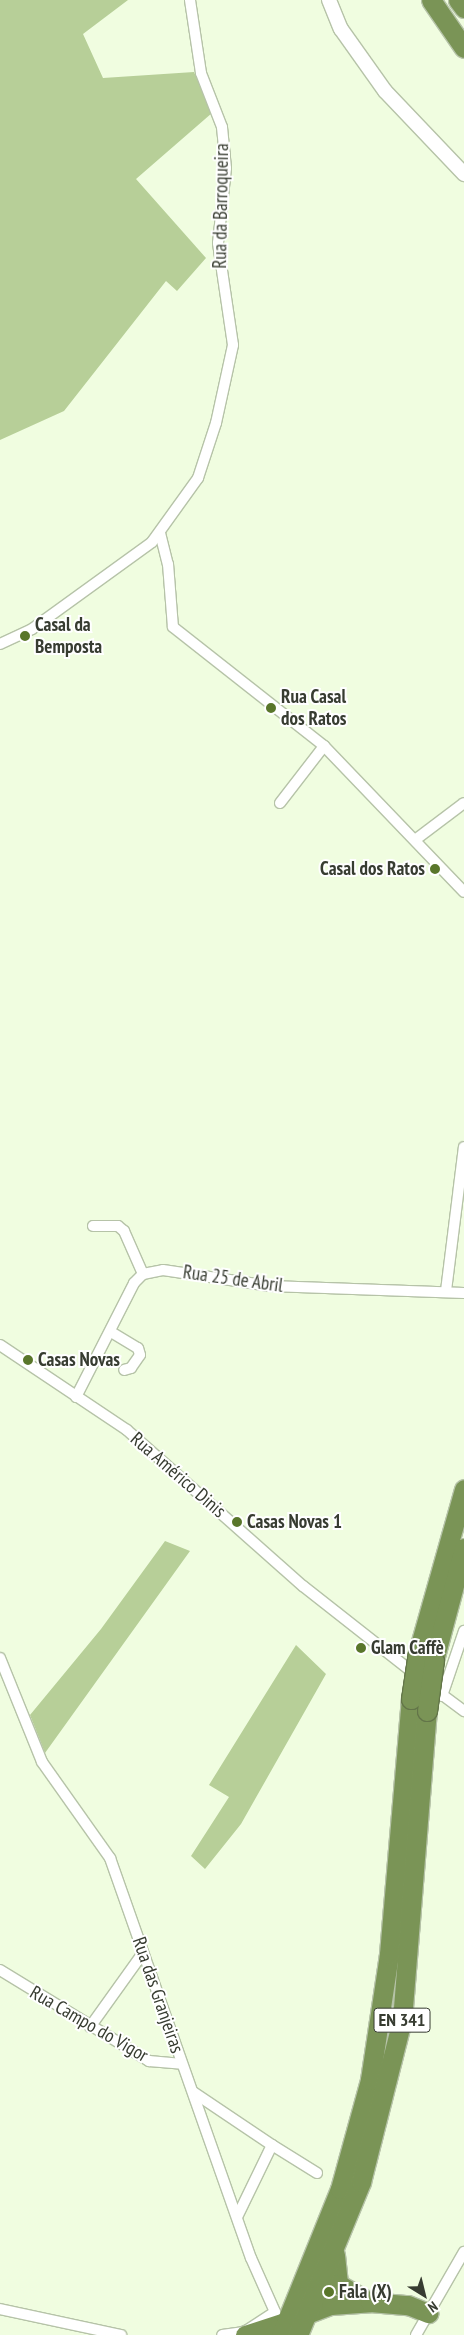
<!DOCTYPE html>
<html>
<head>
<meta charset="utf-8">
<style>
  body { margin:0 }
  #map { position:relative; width:464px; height:2335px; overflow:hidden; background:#f0fde0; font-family:"PT Sans Narrow",sans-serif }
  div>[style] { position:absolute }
  .green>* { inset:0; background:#b7cf98 }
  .roads { filter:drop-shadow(1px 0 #b6c3a8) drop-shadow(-1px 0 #b6c3a8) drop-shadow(0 1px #b6c3a8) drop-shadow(0 -1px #b6c3a8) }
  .street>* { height:10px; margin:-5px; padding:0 5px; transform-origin:5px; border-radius:5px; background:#fff }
  .secondary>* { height:14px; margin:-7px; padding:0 7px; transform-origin:7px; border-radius:7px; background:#fff }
  .highway>* { height:19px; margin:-9.5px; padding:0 9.5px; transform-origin:9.5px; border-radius:9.5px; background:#7a9456 }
  .bridges { filter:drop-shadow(1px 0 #637549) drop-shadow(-1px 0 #637549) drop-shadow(0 1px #637549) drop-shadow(0 -1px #637549) }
  .highway-bridge>* { height:19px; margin:-9.5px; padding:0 9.5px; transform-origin:9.5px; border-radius:9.5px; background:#7a9456 }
  .dots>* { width:14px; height:14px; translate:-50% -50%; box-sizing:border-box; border:2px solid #fff; border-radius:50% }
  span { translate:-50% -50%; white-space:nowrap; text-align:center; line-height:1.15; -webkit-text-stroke:4px #fff; paint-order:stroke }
  .shield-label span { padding:1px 4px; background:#fff; border:1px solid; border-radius:4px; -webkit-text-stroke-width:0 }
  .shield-label { font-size:18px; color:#373c31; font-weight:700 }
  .street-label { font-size:19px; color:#373c31 }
  .poi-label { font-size:19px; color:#373c31; font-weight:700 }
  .left { translate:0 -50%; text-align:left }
  .right { translate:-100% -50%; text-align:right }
  .north { position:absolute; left:399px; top:2270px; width:50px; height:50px; -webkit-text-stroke:4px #fff; paint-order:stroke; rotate:144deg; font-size:14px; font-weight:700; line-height:20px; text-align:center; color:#373c31 }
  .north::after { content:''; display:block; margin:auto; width:18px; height:22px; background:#373c31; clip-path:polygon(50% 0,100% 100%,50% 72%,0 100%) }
</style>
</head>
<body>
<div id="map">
  <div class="green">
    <i style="clip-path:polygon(0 0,128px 0,83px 34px,103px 78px,194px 72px,212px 113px,136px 179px,206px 258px,177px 291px,166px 281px,64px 411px,0 440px)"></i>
    <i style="clip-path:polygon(165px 1541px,190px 1551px,45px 1753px,30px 1715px,101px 1629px)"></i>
    <i style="clip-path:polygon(296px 1645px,326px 1674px,241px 1824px,205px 1869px,191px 1856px,229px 1797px,209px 1785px)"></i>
  </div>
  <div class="roads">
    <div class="street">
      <i style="left:160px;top:533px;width:32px;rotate:76deg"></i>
      <i style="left:168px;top:564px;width:63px;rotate:85.5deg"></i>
      <i style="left:173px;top:627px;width:192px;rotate:38.2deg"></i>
      <i style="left:324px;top:746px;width:202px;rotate:46.2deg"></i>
      <i style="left:0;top:644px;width:35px;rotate:-25deg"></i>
      <i style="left:32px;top:629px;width:148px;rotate:-35.9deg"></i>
      <i style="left:152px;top:542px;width:79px;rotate:-54.3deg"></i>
      <i style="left:198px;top:478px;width:58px;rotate:-71.9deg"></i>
      <i style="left:216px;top:423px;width:80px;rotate:-77.7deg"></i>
      <i style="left:233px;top:345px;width:103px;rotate:-98.4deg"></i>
      <i style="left:218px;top:243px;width:75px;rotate:-83.9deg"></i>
      <i style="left:226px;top:168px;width:41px;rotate:-95.6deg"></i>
      <i style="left:222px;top:127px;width:58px;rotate:-111.3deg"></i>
      <i style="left:201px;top:73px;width:74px;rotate:-98.6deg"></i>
      <i style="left:280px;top:803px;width:72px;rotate:-52.3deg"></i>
      <i style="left:415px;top:840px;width:61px;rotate:-37.1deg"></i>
      <i style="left:93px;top:1226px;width:25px"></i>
      <i style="left:118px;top:1226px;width:8px;rotate:40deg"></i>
      <i style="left:124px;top:1231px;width:47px;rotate:66.2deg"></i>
      <i style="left:446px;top:1291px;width:145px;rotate:-82.9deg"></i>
      <i style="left:111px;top:1332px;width:31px;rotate:31deg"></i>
      <i style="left:138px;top:1348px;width:7px;rotate:74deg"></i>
      <i style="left:140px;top:1355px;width:16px;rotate:125deg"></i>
      <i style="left:131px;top:1368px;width:7px;rotate:164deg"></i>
      <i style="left:0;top:1345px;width:153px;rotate:33.8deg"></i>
      <i style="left:127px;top:1430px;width:235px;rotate:41.6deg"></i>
      <i style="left:303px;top:1586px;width:144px;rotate:38.2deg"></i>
      <i style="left:76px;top:1397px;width:128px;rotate:-63deg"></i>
      <i style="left:134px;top:1283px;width:13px;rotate:-45deg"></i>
      <i style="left:143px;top:1274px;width:20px;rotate:-11deg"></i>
      <i style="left:163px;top:1270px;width:108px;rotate:8.5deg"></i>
      <i style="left:270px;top:1286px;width:194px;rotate:2.1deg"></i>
      <i style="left:0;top:1658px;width:112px;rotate:68deg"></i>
      <i style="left:42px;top:1762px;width:118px;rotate:54.7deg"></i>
      <i style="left:110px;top:1858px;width:424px;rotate:70.6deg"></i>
      <i style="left:251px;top:2258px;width:59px;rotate:66deg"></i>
      <i style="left:275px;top:2312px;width:37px;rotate:147deg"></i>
      <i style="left:244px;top:2332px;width:22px;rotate:172deg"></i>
      <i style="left:429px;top:1685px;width:44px;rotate:36.6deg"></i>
      <i style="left:442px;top:1696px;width:69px;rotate:-71.3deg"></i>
      <i style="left:0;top:1970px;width:175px;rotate:31.4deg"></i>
      <i style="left:149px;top:2061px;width:33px;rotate:5deg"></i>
      <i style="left:90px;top:2027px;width:91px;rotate:-54.4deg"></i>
      <i style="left:193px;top:2092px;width:95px;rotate:33.9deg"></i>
      <i style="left:272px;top:2145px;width:80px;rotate:115.9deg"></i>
      <i style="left:272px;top:2145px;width:53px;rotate:31.9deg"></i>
      <i style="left:0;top:2309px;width:124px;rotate:12.1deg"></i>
      <i style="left:416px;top:2335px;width:96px;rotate:-60deg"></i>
    </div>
    <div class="secondary">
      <i style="left:329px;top:0;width:31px;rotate:68deg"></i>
      <i style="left:341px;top:29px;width:76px;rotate:54.6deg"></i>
      <i style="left:385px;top:91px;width:115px;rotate:46.4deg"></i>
    </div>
    <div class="highway">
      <i style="left:431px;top:0;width:58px;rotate:55.5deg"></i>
      <i style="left:458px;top:0;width:10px;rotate:53deg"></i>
      <i style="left:418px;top:1652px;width:169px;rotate:-74.2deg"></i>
      <i style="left:434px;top:1660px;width:116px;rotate:-75deg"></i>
      <i style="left:335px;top:2255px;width:29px;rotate:84deg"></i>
      <i style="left:338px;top:2284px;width:32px;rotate:30deg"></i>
      <i style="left:307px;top:2314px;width:26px;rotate:-21deg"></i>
      <i style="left:331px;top:2305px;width:39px;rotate:-4deg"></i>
      <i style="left:370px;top:2302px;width:38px;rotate:5deg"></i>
      <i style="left:408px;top:2305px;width:22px;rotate:22deg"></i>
      <i style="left:245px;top:2335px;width:45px;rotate:-18deg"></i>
      <i style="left:281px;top:2335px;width:157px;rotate:-68deg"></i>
      <i style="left:340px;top:2189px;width:113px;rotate:-74.6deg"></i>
      <i style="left:370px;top:2080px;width:127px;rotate:-81.4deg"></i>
      <i style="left:389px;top:1954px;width:256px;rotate:-85.1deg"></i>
      <i style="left:298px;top:2335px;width:165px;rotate:-67.6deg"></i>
      <i style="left:361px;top:2182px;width:167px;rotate:-75.8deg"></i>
      <i style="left:402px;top:2020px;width:310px;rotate:-85.4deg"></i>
    </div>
  </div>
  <div class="bridges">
    <div class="highway-bridge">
      <i style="left:411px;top:1699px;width:48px;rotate:-81.5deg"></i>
      <i style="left:427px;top:1711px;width:51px;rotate:-82.2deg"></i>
    </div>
  </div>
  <div class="dots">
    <i style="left:25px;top:636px;background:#59762a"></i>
    <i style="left:271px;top:708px;background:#59762a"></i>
    <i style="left:435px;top:869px;background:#59762a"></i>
    <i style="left:28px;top:1360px;background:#59762a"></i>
    <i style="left:237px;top:1522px;background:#59762a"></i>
    <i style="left:361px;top:1648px;background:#59762a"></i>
    <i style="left:329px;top:2292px;background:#59762a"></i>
  </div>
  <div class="shield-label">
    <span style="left:402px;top:2020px">EN 341</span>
  </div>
  <div class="street-label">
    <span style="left:221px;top:206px;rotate:-89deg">Rua da Barroqueira</span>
    <span style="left:233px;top:1279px;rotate:8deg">Rua 25 de Abril</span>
    <span style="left:178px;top:1475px;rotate:41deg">Rua Américo Dinis</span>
    <span style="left:158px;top:1995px;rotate:71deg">Rua das Granjeiras</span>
    <span style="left:89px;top:2024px;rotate:30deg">Rua Campo do Vigor</span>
  </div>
  <div class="poi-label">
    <span class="left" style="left:35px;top:636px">Casal da<br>Bemposta</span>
    <span class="left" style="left:281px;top:708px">Rua Casal<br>dos Ratos</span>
    <span class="right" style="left:425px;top:869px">Casal dos Ratos</span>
    <span class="left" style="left:38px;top:1360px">Casas Novas</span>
    <span class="left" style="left:247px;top:1522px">Casas Novas 1</span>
    <span class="left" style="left:371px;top:1648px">Glam Caffè</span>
    <span class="left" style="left:339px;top:2292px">Fala (X)</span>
  </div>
  <div class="north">N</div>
</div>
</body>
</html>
